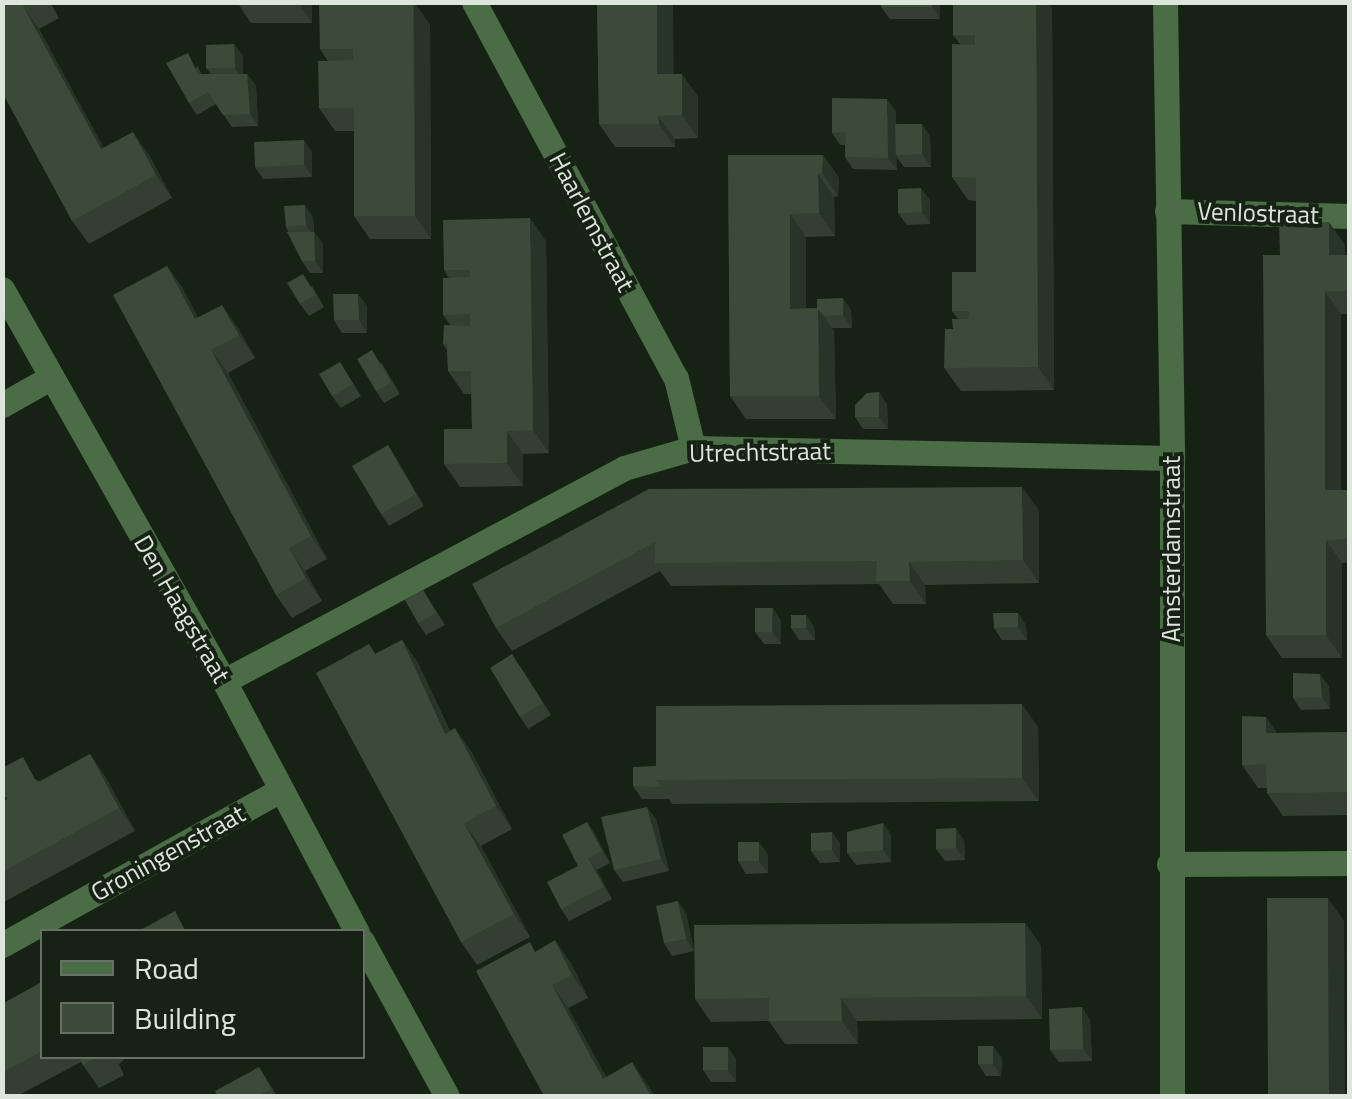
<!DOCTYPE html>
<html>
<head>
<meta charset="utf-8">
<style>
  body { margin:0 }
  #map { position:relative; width:1352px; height:1099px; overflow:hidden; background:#162314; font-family:"Titillium Web",sans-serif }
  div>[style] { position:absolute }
  .minor>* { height:25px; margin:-12.5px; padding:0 12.5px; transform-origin:12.5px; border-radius:12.5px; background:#4a6d45 }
  .wall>* { inset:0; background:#334031 }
  .shaded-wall>* { inset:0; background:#293428 }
  .building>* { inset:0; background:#3b4a39 }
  span { translate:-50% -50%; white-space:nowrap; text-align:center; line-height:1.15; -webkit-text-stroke:8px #162314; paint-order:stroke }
  .street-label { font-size:25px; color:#dde6db }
  .frame { position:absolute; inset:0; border:5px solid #dde6db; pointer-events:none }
  .legend { position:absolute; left:40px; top:929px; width:325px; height:130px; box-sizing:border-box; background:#162314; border:2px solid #667164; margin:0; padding:12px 18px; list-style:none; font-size:30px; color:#dde6db }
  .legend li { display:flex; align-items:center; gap:20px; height:50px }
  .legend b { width:50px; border:2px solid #667164 }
</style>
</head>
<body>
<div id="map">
  <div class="minor">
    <i style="left:474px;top:2px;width:427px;rotate:61.8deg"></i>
    <i style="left:676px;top:378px;width:72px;rotate:76.3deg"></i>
    <i style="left:1165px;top:2px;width:456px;rotate:89.1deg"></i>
    <i style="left:1172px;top:458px;width:638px;rotate:90deg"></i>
    <i style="left:1167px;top:211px;width:183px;rotate:1.6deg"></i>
    <i style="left:2px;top:289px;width:450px;rotate:60.5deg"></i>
    <i style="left:224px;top:681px;width:284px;rotate:62.1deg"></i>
    <i style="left:2px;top:405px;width:55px;rotate:-29.4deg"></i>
    <i style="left:224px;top:681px;width:453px;rotate:-28deg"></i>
    <i style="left:624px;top:468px;width:72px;rotate:-16.2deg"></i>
    <i style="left:693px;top:448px;width:479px;rotate:1.2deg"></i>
    <i style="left:1169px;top:864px;width:181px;rotate:-0.3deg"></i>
    <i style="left:362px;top:941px;width:177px;rotate:61.3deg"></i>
    <i style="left:2px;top:945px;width:319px;rotate:-29.1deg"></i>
  </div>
  <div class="wall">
    <i style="clip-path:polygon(2px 2px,50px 2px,59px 18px,39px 29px,103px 148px,149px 155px,172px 198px,89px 244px,72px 221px)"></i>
    <i style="clip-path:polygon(237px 2px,312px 2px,312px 23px,251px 23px)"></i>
    <i style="clip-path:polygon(414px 2px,430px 25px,431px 239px,370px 239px,354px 216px,354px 131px,335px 131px,319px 108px,328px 61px,320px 49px)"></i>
    <i style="clip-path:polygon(597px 2px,673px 2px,673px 74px,682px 74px,698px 97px,698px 138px,675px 139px,675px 147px,615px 147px,599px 124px)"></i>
    <i style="clip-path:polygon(881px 2px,940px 2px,940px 19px,890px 19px,881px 7px)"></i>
    <i style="clip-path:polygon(953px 2px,1048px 2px,1052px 9px,1054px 390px,961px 391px,944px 368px,953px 329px,958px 319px,952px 311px,976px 272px,976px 201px,968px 200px,952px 177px,960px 44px,953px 35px)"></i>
    <i style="clip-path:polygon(234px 44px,243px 56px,243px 74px,247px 74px,256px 86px,258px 126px,232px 127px,216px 104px,197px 115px,189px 103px,197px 65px,201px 74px,211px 74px,206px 68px)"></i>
    <i style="clip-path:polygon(896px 111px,896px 124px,930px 136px,931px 167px,904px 167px,896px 156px,897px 170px,853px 169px,845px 157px,845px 145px,840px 145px,832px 133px)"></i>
    <i style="clip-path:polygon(312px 152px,312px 177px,263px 179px,255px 167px)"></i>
    <i style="clip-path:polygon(728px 155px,823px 155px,839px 178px,838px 196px,834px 197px,835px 236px,806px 237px,806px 308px,851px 310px,852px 328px,832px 328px,834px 331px,836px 419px,746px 419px,730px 396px)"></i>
    <i style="clip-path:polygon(930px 200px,930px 224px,907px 225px,898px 213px)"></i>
    <i style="clip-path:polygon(313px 217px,314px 232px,323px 244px,323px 273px,310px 273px,302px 261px,286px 227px)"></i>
    <i style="clip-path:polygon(546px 241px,549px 453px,523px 454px,523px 486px,460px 487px,444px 464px,472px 429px,471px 394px,464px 394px,448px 371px,447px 350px,443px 344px,451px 326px,443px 315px,449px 278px,444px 270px)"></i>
    <i style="clip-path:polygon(1345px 245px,1345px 255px,1350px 255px,1350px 314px,1341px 314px,1341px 490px,1350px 490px,1350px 562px,1342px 563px,1342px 658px,1282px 658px,1266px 635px,1280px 255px)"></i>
    <i style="clip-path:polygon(167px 266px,183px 289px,198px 318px,238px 328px,255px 358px,228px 373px,327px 559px,305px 571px,322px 601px,292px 618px,276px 595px)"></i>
    <i style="clip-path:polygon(312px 286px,324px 307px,309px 316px,300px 304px)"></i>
    <i style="clip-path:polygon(367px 306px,367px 333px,342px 333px,334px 320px)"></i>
    <i style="clip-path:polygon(340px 362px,361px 396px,341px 408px,332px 396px)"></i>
    <i style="clip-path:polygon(381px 362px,400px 394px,384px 403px,376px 391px)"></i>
    <i style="clip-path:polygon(887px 404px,888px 429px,863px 429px,855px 417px)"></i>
    <i style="clip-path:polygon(388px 445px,424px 506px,389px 526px,381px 514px)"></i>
    <i style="clip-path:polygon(649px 489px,1039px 510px,1039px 583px,925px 585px,926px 604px,893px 604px,879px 584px,671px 586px,660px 571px,512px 651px,496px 628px)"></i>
    <i style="clip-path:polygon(423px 590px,445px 625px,426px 635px,418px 623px)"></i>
    <i style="clip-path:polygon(806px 615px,814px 627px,815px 640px,799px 640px,791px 628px)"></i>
    <i style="clip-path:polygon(781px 621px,781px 644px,764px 644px,755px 632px)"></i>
    <i style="clip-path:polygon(1026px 625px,1027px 640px,1002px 640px,994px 628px)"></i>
    <i style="clip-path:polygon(402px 640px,418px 663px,450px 731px,471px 751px,512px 829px,481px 846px,530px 937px,477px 965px,461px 942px,369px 644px,375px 654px)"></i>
    <i style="clip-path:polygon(520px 666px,551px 715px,528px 729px,520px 717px)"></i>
    <i style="clip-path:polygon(1329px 686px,1330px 709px,1301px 710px,1293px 698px)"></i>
    <i style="clip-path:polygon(1038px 727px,1039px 801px,672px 804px,669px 799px,642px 799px,633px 786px,656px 766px)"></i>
    <i style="clip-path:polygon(1350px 732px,1350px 815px,1283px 816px,1267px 793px,1267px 788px,1258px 788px,1242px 765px,1277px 733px)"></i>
    <i style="clip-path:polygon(90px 754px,106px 778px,135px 831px,2px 903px,2px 802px,7px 799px,3px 768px,40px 781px)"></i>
    <i style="clip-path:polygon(656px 819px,669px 871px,623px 882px,614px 870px)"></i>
    <i style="clip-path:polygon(883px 823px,891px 835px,891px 862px,856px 865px,847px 853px)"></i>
    <i style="clip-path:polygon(832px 832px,840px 844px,840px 862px,820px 863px,811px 851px)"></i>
    <i style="clip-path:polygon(595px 834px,610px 863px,597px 870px,612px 899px,569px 921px,561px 909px,578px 866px)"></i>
    <i style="clip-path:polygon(964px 840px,965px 860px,945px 861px,936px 849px)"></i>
    <i style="clip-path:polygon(768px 854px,768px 873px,746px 874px,738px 861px)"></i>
    <i style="clip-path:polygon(686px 913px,694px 951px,672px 956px,664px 943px)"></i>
    <i style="clip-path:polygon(1025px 923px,1041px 946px,1042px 1019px,857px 1021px,858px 1044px,785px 1044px,769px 1021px,711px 1022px,695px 999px)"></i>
    <i style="clip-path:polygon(536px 951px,571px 963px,588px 998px,568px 1008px,606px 1077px,648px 1085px,654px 1096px,544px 1096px)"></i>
    <i style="clip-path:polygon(42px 982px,42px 1056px,128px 1056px,119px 1064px,124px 1075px,99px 1088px,81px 1062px,17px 1096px,2px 1096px,2px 1004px)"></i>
    <i style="clip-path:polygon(1090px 1020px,1092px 1061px,1059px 1062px,1050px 1050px)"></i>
    <i style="clip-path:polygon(993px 1046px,1002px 1058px,1001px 1076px,986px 1076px,978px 1064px)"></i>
    <i style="clip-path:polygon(736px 1059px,736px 1082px,711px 1082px,703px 1070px)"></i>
    <i style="clip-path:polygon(259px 1067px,277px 1096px,218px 1096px)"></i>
  </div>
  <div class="shaded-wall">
    <i style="clip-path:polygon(298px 2px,312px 2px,312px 23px)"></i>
    <i style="clip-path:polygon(414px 2px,430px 25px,431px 239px,415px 216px)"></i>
    <i style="clip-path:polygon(657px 2px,673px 2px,674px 97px,657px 74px)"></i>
    <i style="clip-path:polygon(932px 2px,940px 2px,940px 19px,932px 7px)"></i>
    <i style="clip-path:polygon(1036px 2px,1048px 2px,1052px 9px,1054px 390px,1038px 367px)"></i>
    <i style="clip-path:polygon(23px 6px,39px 29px,117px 172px,101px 149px)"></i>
    <i style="clip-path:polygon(234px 44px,243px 56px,243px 80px,235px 68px)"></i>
    <i style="clip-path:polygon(247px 74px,256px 86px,258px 126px,250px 114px)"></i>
    <i style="clip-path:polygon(682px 74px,698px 97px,698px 138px,682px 115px)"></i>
    <i style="clip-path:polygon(887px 99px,896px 111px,897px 170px,888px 158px)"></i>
    <i style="clip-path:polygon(658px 116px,675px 139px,675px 147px,659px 124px)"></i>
    <i style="clip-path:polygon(922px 124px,930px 136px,931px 167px,922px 154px)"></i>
    <i style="clip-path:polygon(133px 132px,149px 155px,172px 198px,156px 175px)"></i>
    <i style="clip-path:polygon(304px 140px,312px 152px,312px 177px,304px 165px)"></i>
    <i style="clip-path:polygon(823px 155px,839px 178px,838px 196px,822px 173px)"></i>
    <i style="clip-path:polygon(818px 174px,834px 197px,835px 236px,819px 213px)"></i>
    <i style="clip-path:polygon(921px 188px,930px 200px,930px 224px,922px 212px)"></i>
    <i style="clip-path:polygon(305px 205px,313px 217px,314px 237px,306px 225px)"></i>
    <i style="clip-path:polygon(790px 214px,806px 237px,806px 332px,790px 309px)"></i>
    <i style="clip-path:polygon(530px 218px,546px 241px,549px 453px,533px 430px)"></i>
    <i style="clip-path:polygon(1329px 222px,1345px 245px,1346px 278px,1329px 255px)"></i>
    <i style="clip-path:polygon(314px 232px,323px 244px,323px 273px,315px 261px)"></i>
    <i style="clip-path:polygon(167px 266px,183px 289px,211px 342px,195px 319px)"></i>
    <i style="clip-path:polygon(1325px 291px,1341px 314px,1341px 513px,1325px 490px)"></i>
    <i style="clip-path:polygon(358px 294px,367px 306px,367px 333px,359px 320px)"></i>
    <i style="clip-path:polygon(843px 298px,851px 310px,852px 328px,843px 315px)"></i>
    <i style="clip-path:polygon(222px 305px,238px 328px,255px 358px,239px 335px)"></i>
    <i style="clip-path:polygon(818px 308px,834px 331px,836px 419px,819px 396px)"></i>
    <i style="clip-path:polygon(211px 350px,228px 373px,327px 559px,311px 536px)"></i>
    <i style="clip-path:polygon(879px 392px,887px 404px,888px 429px,879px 417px)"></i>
    <i style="clip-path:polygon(507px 431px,523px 454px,523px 486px,507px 463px)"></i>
    <i style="clip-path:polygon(388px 445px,396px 458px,424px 506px,416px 494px)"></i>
    <i style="clip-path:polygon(1022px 487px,1039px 510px,1039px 583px,1023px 560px)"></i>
    <i style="clip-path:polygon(1326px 540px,1342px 563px,1342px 658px,1326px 635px)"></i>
    <i style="clip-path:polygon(289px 548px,305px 571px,322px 601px,306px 578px)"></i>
    <i style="clip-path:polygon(909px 562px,925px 585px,926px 604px,910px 581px)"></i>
    <i style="clip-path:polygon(773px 608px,781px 621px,781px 644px,772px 632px)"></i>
    <i style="clip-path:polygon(1018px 613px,1026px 625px,1027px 640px,1018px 627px)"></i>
    <i style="clip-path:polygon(806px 615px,814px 627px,815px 640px,806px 628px)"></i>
    <i style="clip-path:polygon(402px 640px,418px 663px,461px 757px,445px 734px)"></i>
    <i style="clip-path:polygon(1320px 674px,1329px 686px,1330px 709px,1322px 697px)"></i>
    <i style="clip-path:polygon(1022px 704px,1038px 727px,1039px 801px,1022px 778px)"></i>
    <i style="clip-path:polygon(1266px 717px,1282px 740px,1266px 733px)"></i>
    <i style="clip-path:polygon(455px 728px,471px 751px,512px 829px,496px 806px)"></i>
    <i style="clip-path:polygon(90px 754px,106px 778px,135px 831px,119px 808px)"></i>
    <i style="clip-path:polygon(647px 807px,656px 819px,669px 871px,661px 859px)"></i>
    <i style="clip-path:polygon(587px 822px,595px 834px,610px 863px,602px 851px)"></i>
    <i style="clip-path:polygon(464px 823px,481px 846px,530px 937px,514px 914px)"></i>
    <i style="clip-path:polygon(883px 823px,891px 835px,891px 862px,883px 850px)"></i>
    <i style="clip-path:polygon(956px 828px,964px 840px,965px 860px,956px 848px)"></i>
    <i style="clip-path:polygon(832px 832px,840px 844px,840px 862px,832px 850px)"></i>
    <i style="clip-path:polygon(759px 842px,768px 854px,768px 873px,759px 861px)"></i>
    <i style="clip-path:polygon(588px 858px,597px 870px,612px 899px,604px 887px)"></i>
    <i style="clip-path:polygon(1328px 898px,1344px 921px,1345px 1096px,1329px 1096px)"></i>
    <i style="clip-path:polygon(678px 901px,686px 913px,694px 951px,686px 939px)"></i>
    <i style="clip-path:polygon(1025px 923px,1041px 946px,1042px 1019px,1026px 996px)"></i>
    <i style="clip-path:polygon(555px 940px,571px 963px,588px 998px,572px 975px)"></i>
    <i style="clip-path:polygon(552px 985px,568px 1008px,617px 1096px,603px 1079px)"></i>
    <i style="clip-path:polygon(841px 998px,857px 1021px,858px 1044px,842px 1021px)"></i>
    <i style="clip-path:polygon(1082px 1007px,1090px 1020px,1092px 1061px,1083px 1049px)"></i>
    <i style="clip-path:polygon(993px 1046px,1002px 1058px,1001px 1076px,993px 1064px)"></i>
    <i style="clip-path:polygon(728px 1047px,736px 1059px,736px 1082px,728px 1070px)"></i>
    <i style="clip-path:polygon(632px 1062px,648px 1085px,654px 1096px,651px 1096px)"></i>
  </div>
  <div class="building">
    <i style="clip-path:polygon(2px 2px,29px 2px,23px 6px,101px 149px,133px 132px,156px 175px,72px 221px,2px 92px)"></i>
    <i style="clip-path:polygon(413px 2px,415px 216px,354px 216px,354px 108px,319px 108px,318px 61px,353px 60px,353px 49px,320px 49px,319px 3px)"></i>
    <i style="clip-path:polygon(597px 2px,657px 2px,657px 74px,682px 74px,682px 115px,658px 116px,659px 124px,599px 124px)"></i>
    <i style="clip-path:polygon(881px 2px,932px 2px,932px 7px,881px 7px)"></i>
    <i style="clip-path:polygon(953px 2px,1036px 2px,1038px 367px,944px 368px,945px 329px,953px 329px,952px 319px,968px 319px,969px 311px,952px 311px,952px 272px,976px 272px,976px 178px,952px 177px,952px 44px,975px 45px,975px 35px,953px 35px)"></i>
    <i style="clip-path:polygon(234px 44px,235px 68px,206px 68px,206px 45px)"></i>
    <i style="clip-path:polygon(188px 53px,198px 74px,247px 74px,250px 114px,223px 115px,208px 92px,189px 103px,166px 63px)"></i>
    <i style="clip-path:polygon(832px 98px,887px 99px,888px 158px,845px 157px,846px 132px,832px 133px)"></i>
    <i style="clip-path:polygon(895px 124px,922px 124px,922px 154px,896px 155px)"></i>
    <i style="clip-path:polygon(304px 140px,304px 165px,255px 167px,254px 142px)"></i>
    <i style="clip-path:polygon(728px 155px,823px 155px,822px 173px,818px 174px,819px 213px,790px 214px,790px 309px,818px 308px,819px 396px,730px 396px)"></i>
    <i style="clip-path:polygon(921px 188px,922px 212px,898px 213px,898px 189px)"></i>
    <i style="clip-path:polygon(305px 205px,306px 225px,286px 227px,284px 206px)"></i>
    <i style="clip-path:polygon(530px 218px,533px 430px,507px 431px,507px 463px,444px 464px,444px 429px,472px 429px,471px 371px,448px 371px,447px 343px,443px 344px,444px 325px,470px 326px,470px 314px,443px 315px,443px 278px,470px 277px,470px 270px,444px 270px,443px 220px)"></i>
    <i style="clip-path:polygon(1329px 222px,1329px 255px,1350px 255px,1350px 291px,1325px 291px,1325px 490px,1350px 490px,1350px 539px,1326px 540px,1326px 635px,1266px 635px,1263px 255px,1280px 255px,1279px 223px)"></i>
    <i style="clip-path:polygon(287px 232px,314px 232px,315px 261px,302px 261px)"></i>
    <i style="clip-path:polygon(167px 266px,195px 319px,222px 305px,239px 335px,211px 350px,311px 536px,289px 548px,306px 578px,276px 595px,113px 295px)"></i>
    <i style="clip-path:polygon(303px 274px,316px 295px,300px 304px,287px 283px)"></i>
    <i style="clip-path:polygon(333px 294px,358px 294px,359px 320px,334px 320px)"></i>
    <i style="clip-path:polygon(843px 298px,843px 315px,824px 316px,817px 308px,817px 299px)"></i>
    <i style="clip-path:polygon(372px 350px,391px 382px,376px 391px,357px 359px)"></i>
    <i style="clip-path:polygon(340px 362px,353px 384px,332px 396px,319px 374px)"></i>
    <i style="clip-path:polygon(879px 392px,879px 417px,855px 417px,855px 405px,867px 393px)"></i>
    <i style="clip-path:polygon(388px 445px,416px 494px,381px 514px,352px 466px)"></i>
    <i style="clip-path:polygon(1022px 487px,1023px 560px,909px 562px,910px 581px,876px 581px,877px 561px,655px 563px,655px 542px,496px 628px,472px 584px,649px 489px)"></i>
    <i style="clip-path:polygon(423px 590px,436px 613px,418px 623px,405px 600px)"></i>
    <i style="clip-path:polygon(755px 608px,773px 608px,772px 632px,755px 632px)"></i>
    <i style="clip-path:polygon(993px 613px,1018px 613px,1018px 627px,994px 628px)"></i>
    <i style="clip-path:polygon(791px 615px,806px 615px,806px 628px,791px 628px)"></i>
    <i style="clip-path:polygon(402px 640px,445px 734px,455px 728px,496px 806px,464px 823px,514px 914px,461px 942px,316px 673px,369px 644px,375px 654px)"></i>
    <i style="clip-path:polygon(512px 654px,543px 703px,520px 717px,490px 668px)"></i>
    <i style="clip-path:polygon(1293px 673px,1320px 674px,1322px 697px,1293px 698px)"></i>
    <i style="clip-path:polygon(1022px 704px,1022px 778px,656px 780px,656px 706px)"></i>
    <i style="clip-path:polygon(1242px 716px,1266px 717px,1266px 733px,1350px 732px,1350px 792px,1267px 793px,1266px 764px,1242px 765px)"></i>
    <i style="clip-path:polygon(90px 754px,119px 808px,2px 872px,2px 802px,7px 799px,2px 792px,2px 768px,23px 757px,37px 783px)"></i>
    <i style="clip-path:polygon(656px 766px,656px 780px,661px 787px,633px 786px,633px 767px)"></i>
    <i style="clip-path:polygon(647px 807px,661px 859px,614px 870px,601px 817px)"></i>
    <i style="clip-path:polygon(587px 822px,602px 851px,588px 858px,604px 887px,561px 909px,547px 882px,578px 866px,562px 835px)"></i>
    <i style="clip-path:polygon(883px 823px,883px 850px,847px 853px,847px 832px)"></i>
    <i style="clip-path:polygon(956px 828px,956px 848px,936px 849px,936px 829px)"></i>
    <i style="clip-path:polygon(832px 832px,832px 850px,811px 851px,811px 833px)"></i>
    <i style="clip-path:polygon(738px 842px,759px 842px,759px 861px,738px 861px)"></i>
    <i style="clip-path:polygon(1267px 898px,1328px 898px,1329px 1096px,1268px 1096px)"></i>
    <i style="clip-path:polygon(678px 901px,686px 939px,664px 943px,656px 906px)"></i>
    <i style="clip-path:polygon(175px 911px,186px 932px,137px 932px)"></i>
    <i style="clip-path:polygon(1025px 923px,1026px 996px,841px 998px,842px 1021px,769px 1021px,769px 998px,695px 999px,694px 925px)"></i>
    <i style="clip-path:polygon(555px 940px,572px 975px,552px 985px,603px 1079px,632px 1062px,651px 1096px,544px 1096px,476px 971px,530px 942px,535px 952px)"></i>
    <i style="clip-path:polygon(42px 982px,42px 1051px,2px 1073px,2px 1004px)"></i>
    <i style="clip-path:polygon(1082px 1007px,1083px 1049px,1050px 1050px,1049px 1009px)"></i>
    <i style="clip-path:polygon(978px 1046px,993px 1046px,993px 1064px,978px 1064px)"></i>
    <i style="clip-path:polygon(703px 1047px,728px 1047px,728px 1070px,703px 1070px)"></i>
    <i style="clip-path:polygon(78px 1056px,99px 1056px,83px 1065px)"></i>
    <i style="clip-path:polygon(259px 1067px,271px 1089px,257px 1096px,218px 1096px,215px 1091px)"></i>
  </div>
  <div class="street-label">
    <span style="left:1258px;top:213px;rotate:2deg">Venlostraat</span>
    <span style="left:592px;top:222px;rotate:62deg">Haarlemstraat</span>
    <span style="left:760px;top:452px;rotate:-1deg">Utrechtstraat</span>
    <span style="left:1171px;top:549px;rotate:-90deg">Amsterdamstraat</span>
    <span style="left:182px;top:609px;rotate:60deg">Den Haagstraat</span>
    <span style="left:168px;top:853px;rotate:-29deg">Groningenstraat</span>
  </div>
  <div class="frame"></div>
  <ul class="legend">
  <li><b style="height:12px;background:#4a6d45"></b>Road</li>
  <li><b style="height:28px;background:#3b4a39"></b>Building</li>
  </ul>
</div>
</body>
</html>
